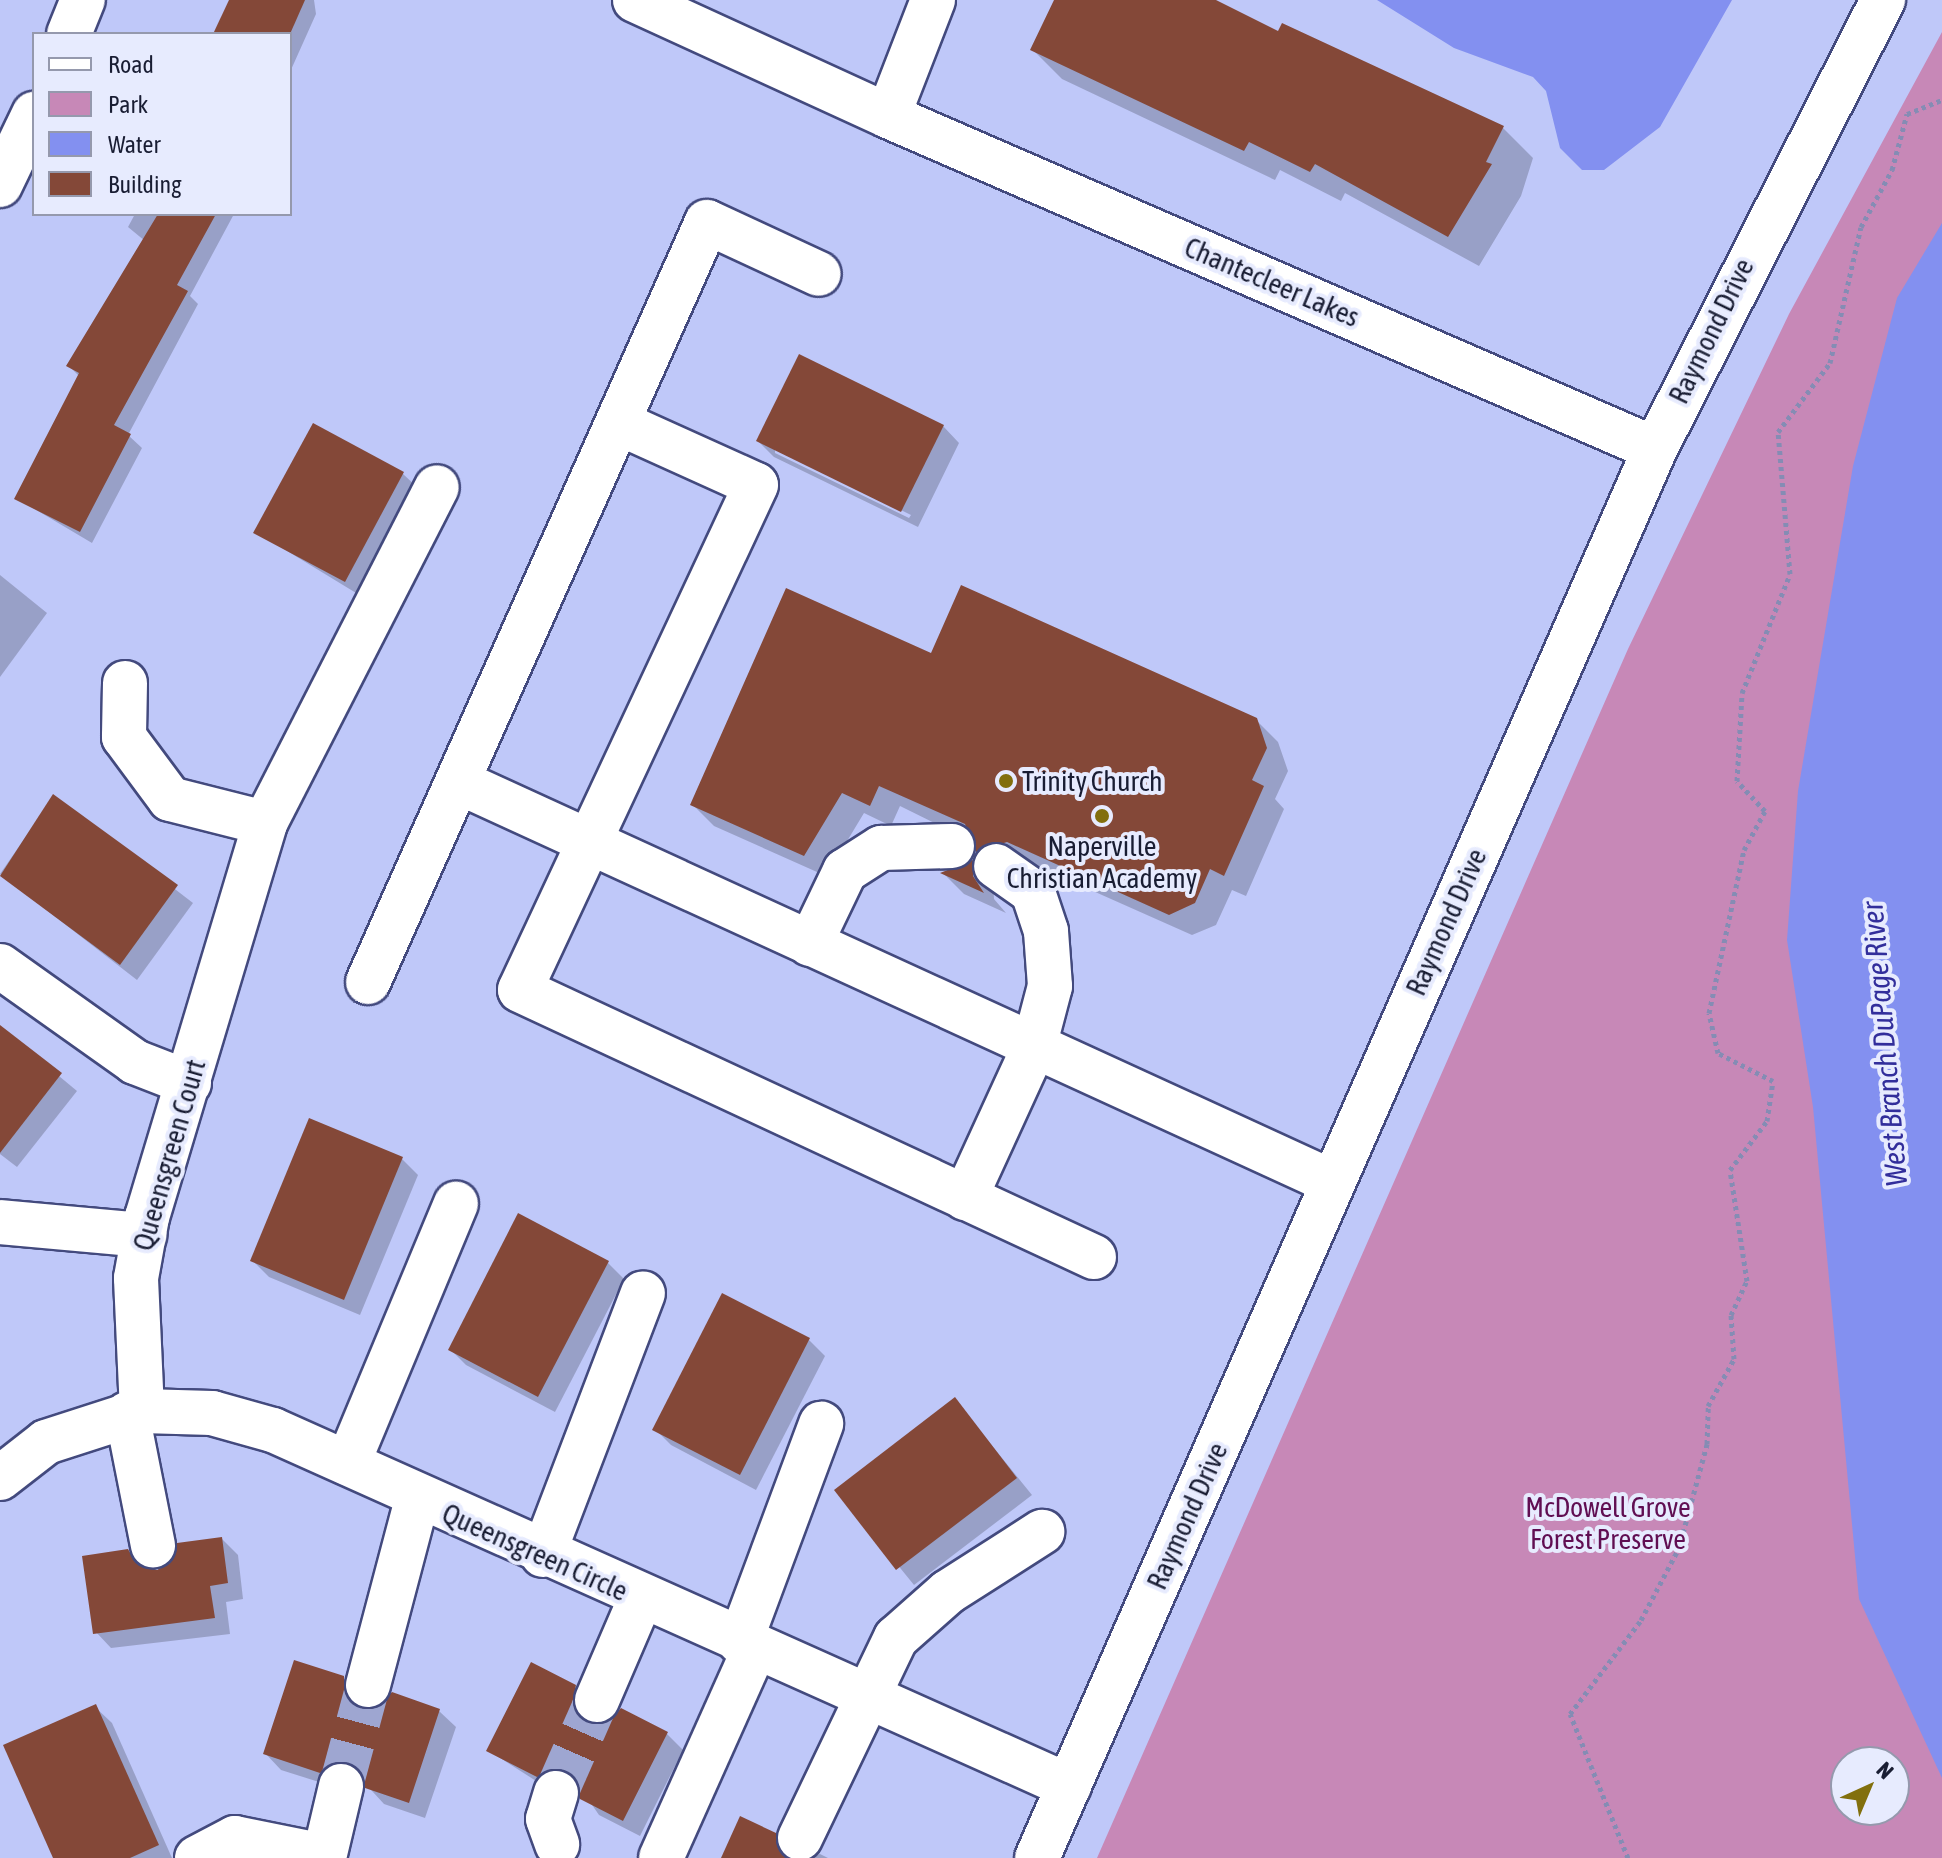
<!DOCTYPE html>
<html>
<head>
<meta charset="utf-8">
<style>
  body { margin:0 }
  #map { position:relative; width:1942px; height:1858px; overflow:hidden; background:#bfc8f9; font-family:"Asap Condensed",sans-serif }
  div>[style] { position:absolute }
  .green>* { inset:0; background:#c788b7 }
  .water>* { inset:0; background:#8390f0 }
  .shadow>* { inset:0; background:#0003 }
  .building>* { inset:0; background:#844838 }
  .minor-tunnel>* { height:44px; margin-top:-22px; transform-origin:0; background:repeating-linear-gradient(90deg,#9ea6d1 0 44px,transparent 0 66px) }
  .path>* { height:5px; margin-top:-2.5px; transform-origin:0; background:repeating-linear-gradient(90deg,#858cb4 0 4px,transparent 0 8px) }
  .roads { filter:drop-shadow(2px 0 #434a7e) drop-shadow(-2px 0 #434a7e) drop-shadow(0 2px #434a7e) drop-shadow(0 -2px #434a7e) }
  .minor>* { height:44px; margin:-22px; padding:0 22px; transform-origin:22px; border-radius:22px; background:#fff }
  .dots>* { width:22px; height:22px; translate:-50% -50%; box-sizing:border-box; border:4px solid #e7ebfe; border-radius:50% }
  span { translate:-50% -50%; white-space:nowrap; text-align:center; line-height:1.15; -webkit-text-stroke:8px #e7ebfe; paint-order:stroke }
  .street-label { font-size:28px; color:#191d33 }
  .poi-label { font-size:28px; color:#191d33 }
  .left { translate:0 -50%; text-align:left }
  .park-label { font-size:28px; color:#600e52 }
  .water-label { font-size:30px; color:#322e9b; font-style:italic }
  .legend { position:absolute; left:32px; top:32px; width:260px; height:184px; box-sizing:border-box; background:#e7ebfe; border:2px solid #9599ad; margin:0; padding:10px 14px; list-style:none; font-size:24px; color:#191d33 }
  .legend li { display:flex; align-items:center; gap:16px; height:40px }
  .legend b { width:40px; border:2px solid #9599ad }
  .north { position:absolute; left:1830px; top:1746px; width:80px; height:80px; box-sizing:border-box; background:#e7ebfe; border:2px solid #9599ad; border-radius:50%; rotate:44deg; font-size:22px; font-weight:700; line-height:32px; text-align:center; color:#191d33 }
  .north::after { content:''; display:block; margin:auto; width:28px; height:36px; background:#826f0d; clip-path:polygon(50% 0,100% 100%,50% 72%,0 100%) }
</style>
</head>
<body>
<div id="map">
  <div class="green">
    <i style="clip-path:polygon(evenodd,1942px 32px,1942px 1858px,1097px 1858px,1628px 649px,1789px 314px,1942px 32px,1846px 1762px,1894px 1762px,1894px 1810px,1846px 1810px,1846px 1762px)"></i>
  </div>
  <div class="water">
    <i style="clip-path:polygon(1377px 0,1732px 0,1660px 127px,1604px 170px,1582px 170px,1560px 148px,1546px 91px,1533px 77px,1454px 48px)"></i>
    <i style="clip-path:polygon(1942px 223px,1942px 1778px,1859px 1599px,1813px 1107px,1787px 940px,1798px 791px,1853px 466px,1897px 298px)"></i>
  </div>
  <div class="shadow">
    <i style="clip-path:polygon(231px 0,314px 0,316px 14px,290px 72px,290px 34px,216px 34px)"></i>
    <i style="clip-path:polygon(1057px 0,1193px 0,1503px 128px,1533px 158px,1521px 196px,1479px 266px,1345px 193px,1341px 201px,1280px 170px,1275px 180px,1062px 79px,1032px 49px)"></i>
    <i style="clip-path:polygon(135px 214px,234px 214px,190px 296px,198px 304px,128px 435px,142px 448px,92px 543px,16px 498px,80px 377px,69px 366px,145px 241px,128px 227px)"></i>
    <i style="clip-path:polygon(evenodd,943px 426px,959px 443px,918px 527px,774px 457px,758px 441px,943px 426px,775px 448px,911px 515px,909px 518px,775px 453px,775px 448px)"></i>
    <i style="clip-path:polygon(402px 473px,419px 489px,361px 596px,256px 532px)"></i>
    <i style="clip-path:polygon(0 575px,47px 613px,0 677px)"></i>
    <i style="clip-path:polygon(932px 656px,1256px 720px,1278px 742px,1288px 771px,1275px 799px,1284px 809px,1246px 896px,1232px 890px,1216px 925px,1192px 935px,1030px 863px,999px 872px,977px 844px,900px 806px,891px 826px,864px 813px,826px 876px,714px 826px,692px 804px)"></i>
    <i style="clip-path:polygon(54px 796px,193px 903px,137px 980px,0 874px)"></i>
    <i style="clip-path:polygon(972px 862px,993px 883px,994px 899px,1006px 913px,964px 894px,944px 874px)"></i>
    <i style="clip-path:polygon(0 1027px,77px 1091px,17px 1167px,0 1154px)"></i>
    <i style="clip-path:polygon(402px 1159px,418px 1175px,360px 1315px,269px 1277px,253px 1261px)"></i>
    <i style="clip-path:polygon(519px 1216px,608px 1263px,624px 1279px,555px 1412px,466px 1365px,450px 1349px)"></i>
    <i style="clip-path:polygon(809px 1340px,825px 1356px,756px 1490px,671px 1445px,655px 1429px)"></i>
    <i style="clip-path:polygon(955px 1400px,1032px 1495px,914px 1585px,837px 1490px)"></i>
    <i style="clip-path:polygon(222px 1539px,238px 1555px,243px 1599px,226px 1602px,230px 1634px,111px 1648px,95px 1631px,128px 1551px,157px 1572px)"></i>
    <i style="clip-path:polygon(343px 1678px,360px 1695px,360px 1711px,439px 1711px,456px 1727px,425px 1818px,384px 1804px,361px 1779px,338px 1788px,281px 1770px,265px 1753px)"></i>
    <i style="clip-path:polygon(575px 1686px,592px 1703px,590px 1724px,667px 1734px,683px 1750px,640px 1836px,599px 1815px,579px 1786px,555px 1793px,489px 1751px)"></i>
    <i style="clip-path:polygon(95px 1707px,112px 1723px,172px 1858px,55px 1858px)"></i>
    <i style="clip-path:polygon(820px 1854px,828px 1858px,807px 1858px)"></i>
  </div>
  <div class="building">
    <i style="clip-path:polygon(229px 0,305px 0,290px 34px,213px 34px)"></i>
    <i style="clip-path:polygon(1054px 0,1216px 0,1278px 31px,1282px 23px,1504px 126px,1486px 162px,1492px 164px,1448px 237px,1315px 164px,1310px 172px,1249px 142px,1244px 151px,1030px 50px)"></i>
    <i style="clip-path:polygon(158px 214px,216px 214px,177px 285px,188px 291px,114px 425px,131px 434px,80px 532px,14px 499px,79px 373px,66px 366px)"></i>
    <i style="clip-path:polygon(799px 354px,944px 425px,901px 512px,756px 441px)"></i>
    <i style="clip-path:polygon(313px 423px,404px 472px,345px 582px,253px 533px)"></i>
    <i style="clip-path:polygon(961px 585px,1257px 718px,1267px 748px,1252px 780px,1264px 786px,1224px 876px,1210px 869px,1195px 903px,1169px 915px,1007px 842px,976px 852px,965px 824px,879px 786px,870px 806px,842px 793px,804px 856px,690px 805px,786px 588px,931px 653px)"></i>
    <i style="clip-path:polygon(53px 794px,178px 885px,120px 965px,0 876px)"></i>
    <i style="clip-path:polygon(973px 860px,973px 876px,984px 893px,940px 873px)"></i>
    <i style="clip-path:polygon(0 1025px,62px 1073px,0 1153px)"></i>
    <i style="clip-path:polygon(309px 1118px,403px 1157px,344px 1300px,250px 1261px)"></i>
    <i style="clip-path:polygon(518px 1213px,609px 1261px,538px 1397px,448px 1350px)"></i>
    <i style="clip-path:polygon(722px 1293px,810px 1338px,740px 1475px,652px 1430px)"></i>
    <i style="clip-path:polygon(955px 1397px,1017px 1478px,896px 1570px,834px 1490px)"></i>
    <i style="clip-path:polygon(222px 1537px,228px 1583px,210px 1586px,215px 1618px,93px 1634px,82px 1556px,128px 1549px,135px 1562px,157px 1570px,170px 1563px,177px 1543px)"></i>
    <i style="clip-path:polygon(294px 1660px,344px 1676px,344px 1692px,361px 1709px,375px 1709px,392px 1692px,440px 1709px,409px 1803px,365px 1788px,347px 1762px,320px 1773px,263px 1754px)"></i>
    <i style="clip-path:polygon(531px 1662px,576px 1685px,572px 1704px,586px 1723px,611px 1720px,621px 1708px,668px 1732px,623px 1821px,580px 1799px,575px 1777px,564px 1769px,537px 1777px,486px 1751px)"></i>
    <i style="clip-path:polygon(96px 1704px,159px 1845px,130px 1858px,53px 1858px,3px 1745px)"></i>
    <i style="clip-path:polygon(740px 1816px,776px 1833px,786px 1858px,721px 1858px)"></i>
  </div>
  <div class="minor-tunnel">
    <i style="left:341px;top:1786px;width:105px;rotate:-75deg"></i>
    <i style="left:556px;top:1793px;width:102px;rotate:-66.2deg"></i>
  </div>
  <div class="path">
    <i style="left:1628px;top:1858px;width:155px;rotate:-111.9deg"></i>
    <i style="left:1570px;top:1714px;width:118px;rotate:-52.9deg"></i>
    <i style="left:1641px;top:1620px;width:81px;rotate:-62.2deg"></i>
    <i style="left:1679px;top:1548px;width:108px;rotate:-74.9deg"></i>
    <i style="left:1707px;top:1444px;width:38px;rotate:-88deg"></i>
    <i style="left:1708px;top:1406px;width:54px;rotate:-61deg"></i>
    <i style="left:1734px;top:1359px;width:44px;rotate:-93.9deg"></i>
    <i style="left:1731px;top:1315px;width:38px;rotate:-65deg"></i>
    <i style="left:1747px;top:1281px;width:112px;rotate:-98.7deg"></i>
    <i style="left:1730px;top:1170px;width:61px;rotate:-52.9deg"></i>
    <i style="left:1767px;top:1121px;width:40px;rotate:-81.5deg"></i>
    <i style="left:1773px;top:1081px;width:62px;rotate:-153deg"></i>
    <i style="left:1718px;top:1053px;width:41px;rotate:-102.7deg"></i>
    <i style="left:1709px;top:1013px;width:167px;rotate:-77.9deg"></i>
    <i style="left:1744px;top:850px;width:44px;rotate:-61.7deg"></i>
    <i style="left:1765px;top:811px;width:41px;rotate:-133deg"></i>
    <i style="left:1737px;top:781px;width:88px;rotate:-86.7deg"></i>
    <i style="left:1742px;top:693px;width:128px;rotate:-68deg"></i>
    <i style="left:1790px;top:574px;width:143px;rotate:-94.8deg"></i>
    <i style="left:1778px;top:432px;width:86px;rotate:-53deg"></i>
    <i style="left:1830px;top:363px;width:139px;rotate:-77.2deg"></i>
    <i style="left:1861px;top:227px;width:65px;rotate:-61.5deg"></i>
    <i style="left:1892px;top:170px;width:58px;rotate:-75deg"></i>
    <i style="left:1907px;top:114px;width:38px;rotate:-22deg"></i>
  </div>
  <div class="roads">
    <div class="minor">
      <i style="left:635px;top:0;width:278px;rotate:24.6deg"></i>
      <i style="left:933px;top:0;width:124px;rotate:111.2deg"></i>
      <i style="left:888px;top:116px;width:836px;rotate:23.47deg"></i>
      <i style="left:69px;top:34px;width:37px;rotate:-68deg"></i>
      <i style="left:0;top:185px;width:79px;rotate:-64.4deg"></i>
      <i style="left:619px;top:423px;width:150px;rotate:24.3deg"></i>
      <i style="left:756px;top:485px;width:557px;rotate:115.05deg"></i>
      <i style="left:520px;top:990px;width:633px;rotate:24.95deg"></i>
      <i style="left:125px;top:683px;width:54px;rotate:91.1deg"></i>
      <i style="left:124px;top:737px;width:77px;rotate:53.4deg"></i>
      <i style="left:170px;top:799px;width:98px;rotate:14.2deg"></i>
      <i style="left:461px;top:783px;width:958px;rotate:24.61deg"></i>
      <i style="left:810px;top:944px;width:81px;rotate:-64.4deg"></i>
      <i style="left:845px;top:871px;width:43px;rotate:-32.6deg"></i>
      <i style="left:881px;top:848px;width:71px;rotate:-1.6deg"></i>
      <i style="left:0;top:966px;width:166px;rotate:35.4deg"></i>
      <i style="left:135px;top:1062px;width:58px;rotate:21.3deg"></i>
      <i style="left:368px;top:982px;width:832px;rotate:-65.96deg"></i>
      <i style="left:707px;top:222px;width:123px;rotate:24.9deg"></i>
      <i style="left:965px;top:1198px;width:166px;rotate:-65.4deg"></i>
      <i style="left:1034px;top:1047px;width:63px;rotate:-75.3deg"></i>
      <i style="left:1050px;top:986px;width:55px;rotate:-94.2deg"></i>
      <i style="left:1046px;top:931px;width:41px;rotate:-108.4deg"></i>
      <i style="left:1033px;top:892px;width:45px;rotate:-144.9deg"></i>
      <i style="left:0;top:1222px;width:145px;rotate:5.2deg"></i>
      <i style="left:142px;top:1411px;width:133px;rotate:-92.6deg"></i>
      <i style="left:136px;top:1278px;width:62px;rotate:-79.8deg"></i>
      <i style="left:147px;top:1217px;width:411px;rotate:-73.3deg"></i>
      <i style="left:265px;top:823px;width:377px;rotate:-62.9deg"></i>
      <i style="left:127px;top:1414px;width:134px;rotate:78.8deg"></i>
      <i style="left:348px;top:1463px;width:281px;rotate:-67.4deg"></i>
      <i style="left:0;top:1478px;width:58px;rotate:-38deg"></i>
      <i style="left:46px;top:1442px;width:101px;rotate:-17.9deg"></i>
      <i style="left:142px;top:1411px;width:70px;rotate:1.6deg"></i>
      <i style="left:212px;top:1413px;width:63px;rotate:15.6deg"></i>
      <i style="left:273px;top:1430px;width:872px;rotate:24.1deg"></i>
      <i style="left:543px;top:1555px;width:280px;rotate:-69.1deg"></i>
      <i style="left:740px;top:1642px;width:233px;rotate:-69.6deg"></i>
      <i style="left:368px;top:1685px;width:191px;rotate:-75.2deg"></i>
      <i style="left:597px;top:1700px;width:111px;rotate:-66.7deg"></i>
      <i style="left:556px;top:1793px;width:27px;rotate:107deg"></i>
      <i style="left:548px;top:1819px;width:27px;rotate:70deg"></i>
      <i style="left:800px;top:1838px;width:222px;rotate:-64.4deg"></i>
      <i style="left:896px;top:1638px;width:69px;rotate:-41.5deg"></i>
      <i style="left:948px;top:1592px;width:112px;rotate:-32.6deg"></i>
      <i style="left:197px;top:1858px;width:43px;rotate:-27.8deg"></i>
      <i style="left:235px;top:1838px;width:91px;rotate:11.4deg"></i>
      <i style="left:324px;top:1858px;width:74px;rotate:-76.7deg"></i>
      <i style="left:661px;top:1858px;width:230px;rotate:-65.9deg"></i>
      <i style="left:1037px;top:1858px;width:1539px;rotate:-66.32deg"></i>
      <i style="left:1655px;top:449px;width:504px;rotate:-63.08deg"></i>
    </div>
  </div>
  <div class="dots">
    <i style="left:1006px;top:781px;background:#826f0d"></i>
    <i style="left:1102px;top:816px;background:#826f0d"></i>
  </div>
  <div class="street-label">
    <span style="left:1272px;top:282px;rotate:23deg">Chantecleer Lakes</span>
    <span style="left:1711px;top:331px;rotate:-64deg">Raymond Drive</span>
    <span style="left:1446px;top:922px;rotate:-66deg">Raymond Drive</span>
    <span style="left:169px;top:1155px;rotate:-74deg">Queensgreen Court</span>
    <span style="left:1187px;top:1516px;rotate:-66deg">Raymond Drive</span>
    <span style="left:535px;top:1552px;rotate:24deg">Queensgreen Circle</span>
  </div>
  <div class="poi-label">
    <span class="left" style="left:1022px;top:781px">Trinity Church</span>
    <span style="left:1102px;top:862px">Naperville<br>Christian Academy</span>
  </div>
  <div class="park-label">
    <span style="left:1608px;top:1523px">McDowell Grove<br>Forest Preserve</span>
  </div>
  <div class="water-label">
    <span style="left:1884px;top:1044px;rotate:-95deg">West Branch DuPage River</span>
  </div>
  <ul class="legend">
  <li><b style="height:10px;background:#fff"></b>Road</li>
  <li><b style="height:22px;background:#c788b7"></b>Park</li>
  <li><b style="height:22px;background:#8390f0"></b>Water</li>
  <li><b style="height:22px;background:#844838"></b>Building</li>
  </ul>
  <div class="north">N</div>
</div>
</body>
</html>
